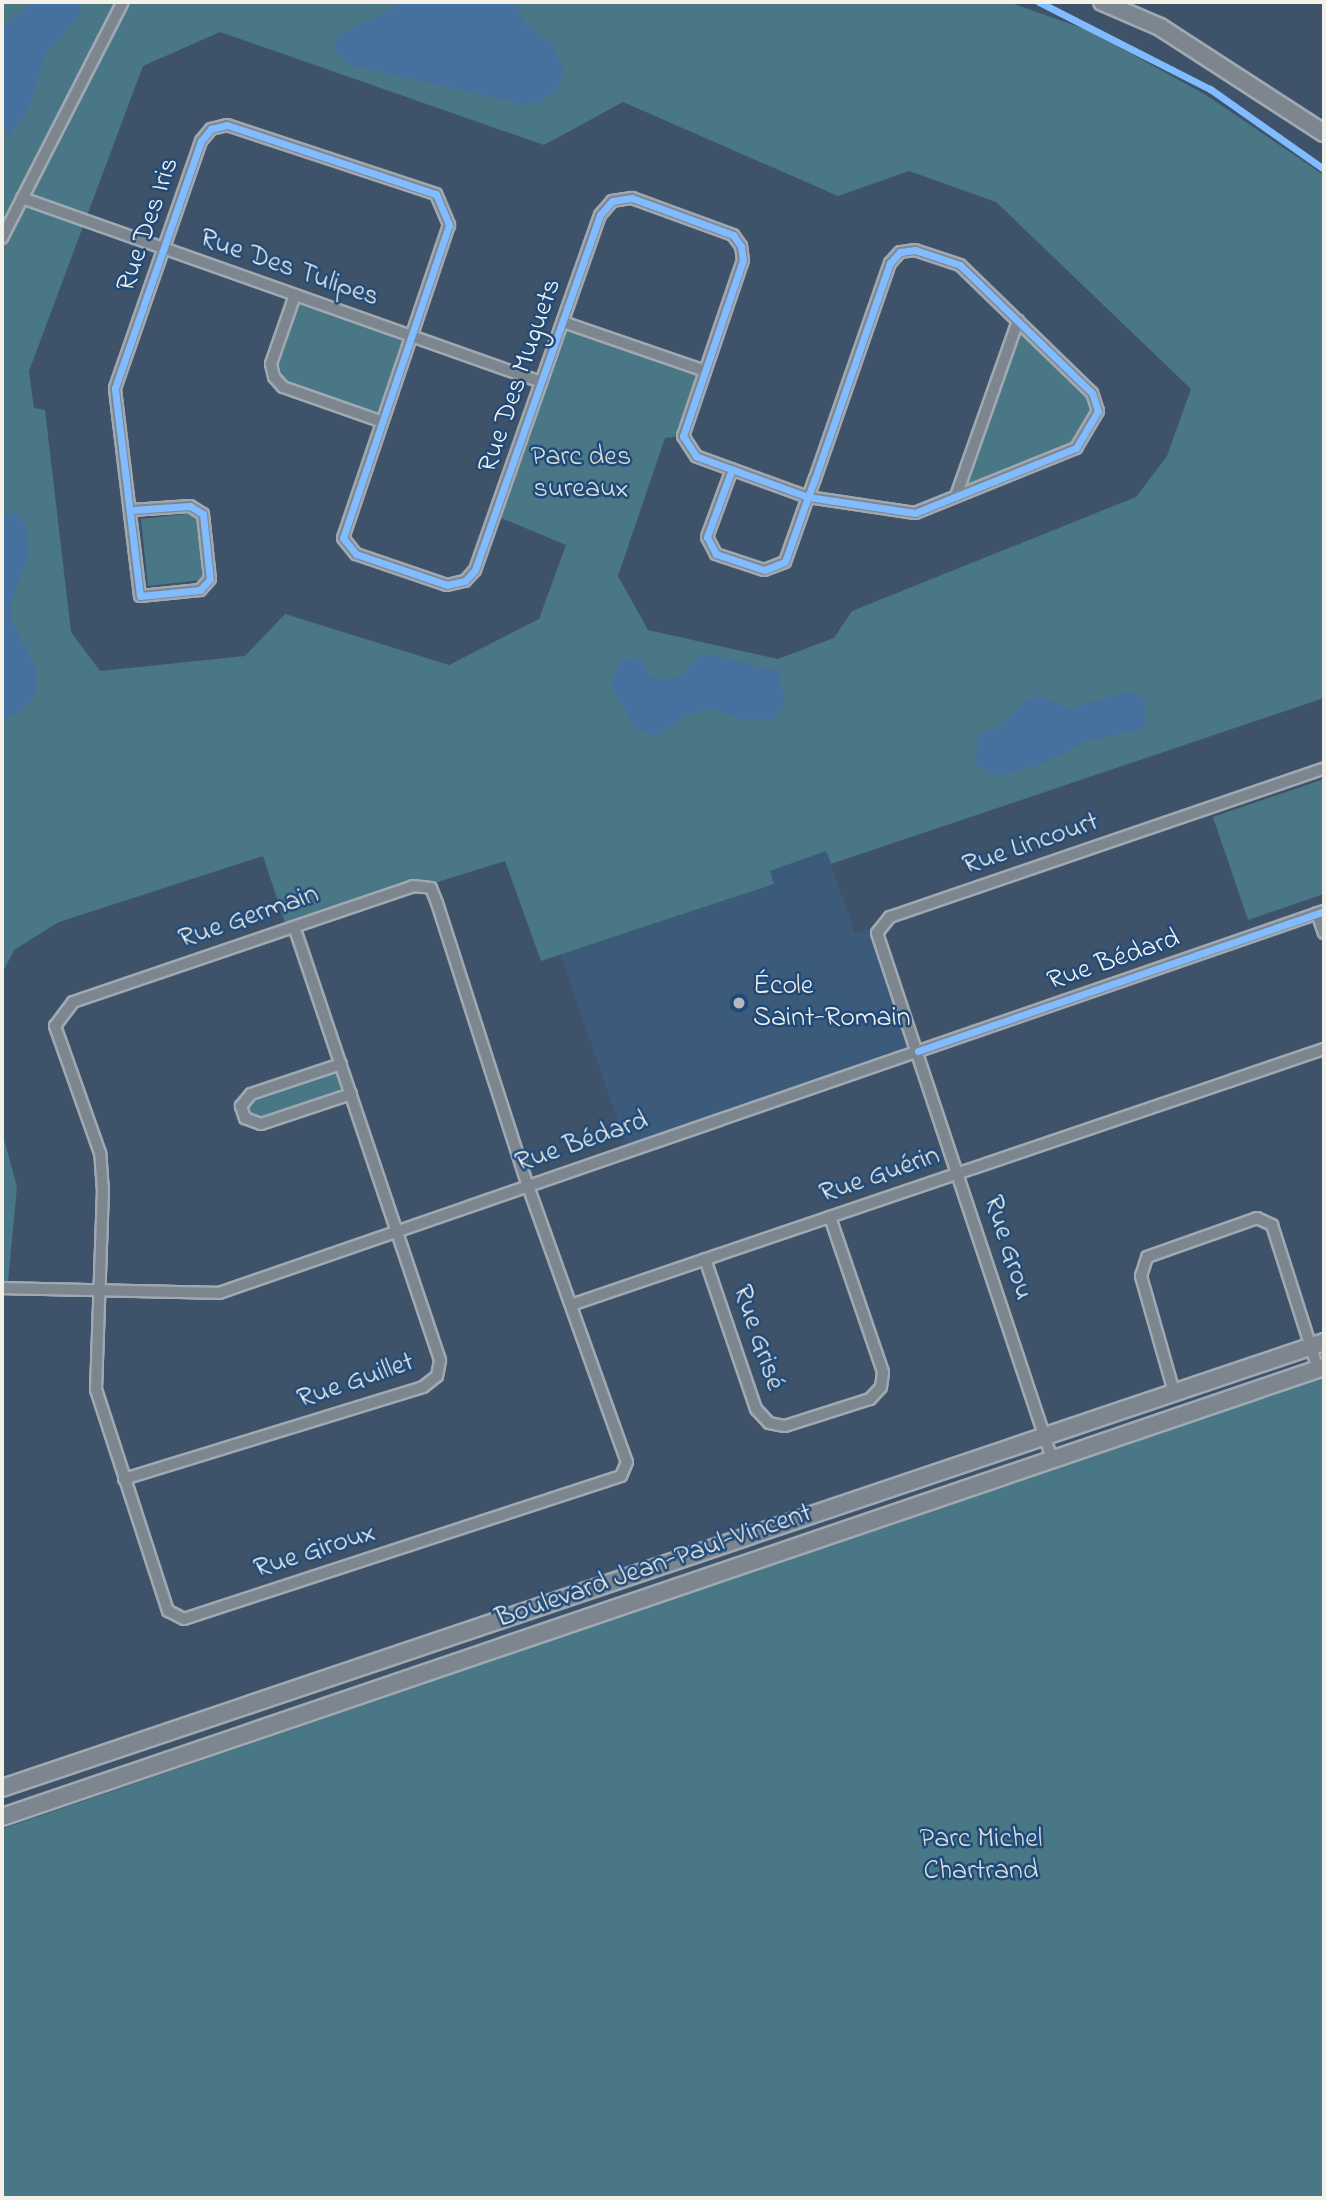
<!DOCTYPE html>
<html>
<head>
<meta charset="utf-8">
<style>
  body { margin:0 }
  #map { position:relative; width:1326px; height:2200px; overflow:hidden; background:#3e536a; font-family:"Indie Flower",sans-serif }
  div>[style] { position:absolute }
  .built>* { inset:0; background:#3c5b7b }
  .green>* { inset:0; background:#497785 }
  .water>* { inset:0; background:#46719e }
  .roads { filter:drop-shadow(2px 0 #a0a9b2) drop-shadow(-2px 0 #a0a9b2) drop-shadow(0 2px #a0a9b2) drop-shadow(0 -2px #a0a9b2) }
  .street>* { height:10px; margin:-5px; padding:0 5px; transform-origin:5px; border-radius:5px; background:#7d868e }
  .secondary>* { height:16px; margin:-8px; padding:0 8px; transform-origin:8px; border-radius:8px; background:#7d868e }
  .cycleway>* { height:7px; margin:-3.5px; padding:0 3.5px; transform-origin:3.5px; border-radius:3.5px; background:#80bcff }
  .dots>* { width:19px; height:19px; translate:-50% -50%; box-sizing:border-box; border:4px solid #1f4a7a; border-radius:50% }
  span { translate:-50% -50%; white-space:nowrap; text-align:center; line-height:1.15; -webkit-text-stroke:5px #1f4a7a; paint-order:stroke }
  .street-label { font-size:28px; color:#f4f1e8 }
  .park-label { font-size:28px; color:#dbe0da }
  .poi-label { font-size:28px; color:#f4f1e8 }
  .left { translate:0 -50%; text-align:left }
  .frame { position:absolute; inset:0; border:4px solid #f4f1e8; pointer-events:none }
</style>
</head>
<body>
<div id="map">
  <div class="built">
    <i style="clip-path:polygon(826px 851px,855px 933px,881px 925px,878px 933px,918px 1051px,628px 1151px,561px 955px,773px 884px,770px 871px)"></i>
  </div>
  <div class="green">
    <i style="clip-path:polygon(evenodd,2px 2px,1008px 2px,1088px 30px,1206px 95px,1324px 175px,1324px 698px,831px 864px,826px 851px,770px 871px,774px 884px,541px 961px,505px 861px,287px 929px,263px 856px,59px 922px,14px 950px,2px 974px,2px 2px,220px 32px,544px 145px,623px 102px,838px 196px,909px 171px,996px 202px,1191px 389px,1167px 456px,1136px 497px,852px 611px,834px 638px,778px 659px,648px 630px,618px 576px,665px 438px,683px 436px,705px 371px,563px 322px,494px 515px,566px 545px,539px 619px,449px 665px,285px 614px,245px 656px,100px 671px,71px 632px,45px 410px,34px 408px,29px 371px,143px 66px,220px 32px)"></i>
    <i style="clip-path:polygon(295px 295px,410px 336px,380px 421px,283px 387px,271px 364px)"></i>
    <i style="clip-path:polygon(1018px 321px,1092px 393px,1098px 411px,1076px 448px,956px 496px)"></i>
    <i style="clip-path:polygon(186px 514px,198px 517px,202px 580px,148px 586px,141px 519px)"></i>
    <i style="clip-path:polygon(1324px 779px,1324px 894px,1248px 920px,1213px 817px)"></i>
    <i style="clip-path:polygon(341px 1064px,351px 1094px,261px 1124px,245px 1118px,241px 1106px,251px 1094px)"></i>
    <i style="clip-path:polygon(2px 1132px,17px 1187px,8px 1282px,2px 1282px)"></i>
    <i style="clip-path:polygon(1324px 1375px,1324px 2198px,2px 2198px,2px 1829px)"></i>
  </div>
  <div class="water">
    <i style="clip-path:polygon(33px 2px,78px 2px,81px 14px,44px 57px,29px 109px,9px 137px,2px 123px,2px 27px)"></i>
    <i style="clip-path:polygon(406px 2px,512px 2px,529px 27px,551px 43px,564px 66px,558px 88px,543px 101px,525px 105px,350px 65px,336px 50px,334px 37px)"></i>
    <i style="clip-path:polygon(17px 513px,25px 523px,29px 556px,12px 600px,11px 621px,38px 670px,35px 696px,20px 712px,2px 719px,2px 516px)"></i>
    <i style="clip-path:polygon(710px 654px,778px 671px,785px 703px,774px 719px,747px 720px,710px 709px,685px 716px,656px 736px,635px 729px,611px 687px,619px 660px,641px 658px,649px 675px,660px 680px,679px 677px,700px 656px)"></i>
    <i style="clip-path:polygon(1130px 692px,1146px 699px,1145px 728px,1086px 742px,1042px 764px,998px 776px,975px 763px,979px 734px,1001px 726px,1023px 702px,1039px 694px,1068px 708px)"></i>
  </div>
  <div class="roads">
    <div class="street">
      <i style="left:22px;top:198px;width:551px;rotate:19.52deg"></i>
      <i style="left:2px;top:238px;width:265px;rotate:-62.9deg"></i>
      <i style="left:295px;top:295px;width:73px;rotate:109.2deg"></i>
      <i style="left:271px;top:364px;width:13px;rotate:77deg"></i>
      <i style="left:274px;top:377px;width:13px;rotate:48deg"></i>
      <i style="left:283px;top:387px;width:103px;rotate:19.3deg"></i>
      <i style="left:563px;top:322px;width:150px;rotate:19deg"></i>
      <i style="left:956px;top:496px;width:186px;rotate:-70.5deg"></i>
      <i style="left:132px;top:510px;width:58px;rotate:-3.9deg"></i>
      <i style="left:190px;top:506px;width:15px;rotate:32deg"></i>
      <i style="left:203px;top:514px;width:65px;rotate:83.9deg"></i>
      <i style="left:210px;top:579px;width:15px;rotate:132deg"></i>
      <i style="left:200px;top:590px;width:60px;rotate:174.3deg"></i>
      <i style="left:140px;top:596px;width:209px;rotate:-96.9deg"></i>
      <i style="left:115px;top:388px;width:262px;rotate:-70.8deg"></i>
      <i style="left:201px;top:141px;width:16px;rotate:-50deg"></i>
      <i style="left:211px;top:129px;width:16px;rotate:-14deg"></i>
      <i style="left:227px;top:125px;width:220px;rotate:18.3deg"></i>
      <i style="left:436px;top:194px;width:34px;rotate:67deg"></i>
      <i style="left:449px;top:225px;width:330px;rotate:108.7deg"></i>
      <i style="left:343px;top:538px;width:21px;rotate:51deg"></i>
      <i style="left:356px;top:554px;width:96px;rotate:18.8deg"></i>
      <i style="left:447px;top:585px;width:18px;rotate:-13deg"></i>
      <i style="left:465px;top:581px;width:15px;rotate:-48deg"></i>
      <i style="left:475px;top:570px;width:376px;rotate:-70.6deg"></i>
      <i style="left:600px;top:215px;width:18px;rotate:-49deg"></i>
      <i style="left:612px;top:201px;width:20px;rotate:-9deg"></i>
      <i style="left:632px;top:198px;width:108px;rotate:20.1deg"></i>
      <i style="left:733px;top:235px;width:14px;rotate:54deg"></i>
      <i style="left:741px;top:246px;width:14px;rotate:82deg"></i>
      <i style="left:743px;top:260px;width:186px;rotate:108.8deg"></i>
      <i style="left:683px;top:436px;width:24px;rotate:57deg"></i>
      <i style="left:696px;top:456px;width:2px;rotate:27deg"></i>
      <i style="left:698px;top:457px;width:117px;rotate:20deg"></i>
      <i style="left:808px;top:497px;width:108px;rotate:8.5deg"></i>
      <i style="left:915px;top:513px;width:174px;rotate:-22deg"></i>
      <i style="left:1076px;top:448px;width:43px;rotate:-59.3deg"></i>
      <i style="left:1098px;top:411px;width:19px;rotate:-108deg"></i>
      <i style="left:1092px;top:393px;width:184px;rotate:-135.9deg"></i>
      <i style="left:960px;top:265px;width:47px;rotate:-161.6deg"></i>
      <i style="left:915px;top:250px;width:15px;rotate:172deg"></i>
      <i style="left:900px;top:252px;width:15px;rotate:132deg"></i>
      <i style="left:890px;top:263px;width:228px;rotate:109.2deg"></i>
      <i style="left:815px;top:478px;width:20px;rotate:110deg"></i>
      <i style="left:808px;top:497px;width:69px;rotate:109.5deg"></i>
      <i style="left:785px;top:562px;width:22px;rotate:159deg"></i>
      <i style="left:764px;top:570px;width:51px;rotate:-161.6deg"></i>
      <i style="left:716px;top:554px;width:19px;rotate:-118deg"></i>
      <i style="left:707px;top:537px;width:72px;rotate:-69.8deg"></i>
      <i style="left:413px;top:886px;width:18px;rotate:6deg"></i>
      <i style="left:431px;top:888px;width:16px;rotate:68deg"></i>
      <i style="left:437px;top:903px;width:297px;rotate:72.2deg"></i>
      <i style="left:528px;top:1186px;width:293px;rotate:70.3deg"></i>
      <i style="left:627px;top:1462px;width:15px;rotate:113deg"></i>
      <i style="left:621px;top:1476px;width:460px;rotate:161.9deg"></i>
      <i style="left:184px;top:1619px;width:18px;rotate:-153deg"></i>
      <i style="left:168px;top:1611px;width:232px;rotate:-108deg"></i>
      <i style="left:96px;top:1390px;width:198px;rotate:-88deg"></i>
      <i style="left:103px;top:1192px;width:39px;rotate:-94deg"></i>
      <i style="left:100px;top:1153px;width:135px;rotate:-109.5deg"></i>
      <i style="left:55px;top:1026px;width:30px;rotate:-53deg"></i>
      <i style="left:73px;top:1002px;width:359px;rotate:-18.8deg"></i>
      <i style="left:1317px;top:913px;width:21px;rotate:71deg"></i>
      <i style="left:341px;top:1064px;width:95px;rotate:161.6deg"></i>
      <i style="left:251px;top:1094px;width:16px;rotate:130deg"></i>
      <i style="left:241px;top:1106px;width:13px;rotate:72deg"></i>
      <i style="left:245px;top:1118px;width:17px;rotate:21deg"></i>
      <i style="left:261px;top:1124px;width:95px;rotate:-18.4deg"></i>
      <i style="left:705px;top:1259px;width:158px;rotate:71.2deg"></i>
      <i style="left:756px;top:1409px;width:19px;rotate:47deg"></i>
      <i style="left:769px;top:1423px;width:16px;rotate:11deg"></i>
      <i style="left:785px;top:1426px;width:89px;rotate:-17.6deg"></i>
      <i style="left:870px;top:1399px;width:16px;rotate:-47deg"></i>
      <i style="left:881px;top:1387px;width:15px;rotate:-82deg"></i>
      <i style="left:883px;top:1372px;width:164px;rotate:-108.9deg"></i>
      <i style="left:2px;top:1288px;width:217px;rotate:1.3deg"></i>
      <i style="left:219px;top:1293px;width:1169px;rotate:-19.07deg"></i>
      <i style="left:571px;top:1305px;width:795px;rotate:-18.78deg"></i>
      <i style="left:1174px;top:1392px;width:121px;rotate:-105.9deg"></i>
      <i style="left:1141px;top:1276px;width:20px;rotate:-72deg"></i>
      <i style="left:1147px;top:1257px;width:117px;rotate:-19.5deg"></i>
      <i style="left:1257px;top:1218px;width:17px;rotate:25deg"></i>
      <i style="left:1272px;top:1225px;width:151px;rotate:72.3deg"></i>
      <i style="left:1052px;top:1459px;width:554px;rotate:-108.4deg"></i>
      <i style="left:877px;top:933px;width:21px;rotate:-51deg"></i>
      <i style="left:890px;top:917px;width:459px;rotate:-18.9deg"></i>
      <i style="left:124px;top:1479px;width:313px;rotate:-17.1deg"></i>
      <i style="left:423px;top:1387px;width:18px;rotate:-38deg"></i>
      <i style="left:437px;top:1376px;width:16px;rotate:-79deg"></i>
      <i style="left:440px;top:1360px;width:457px;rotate:-108.6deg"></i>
    </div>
    <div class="secondary">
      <i style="left:1102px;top:2px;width:63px;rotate:23.3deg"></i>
      <i style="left:1160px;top:27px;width:195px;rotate:32.9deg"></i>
      <i style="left:2px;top:1788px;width:1395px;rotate:-18.64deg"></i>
      <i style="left:2px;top:1817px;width:1396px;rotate:-18.8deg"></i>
    </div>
  </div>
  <div class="cycleway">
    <i style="left:1039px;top:2px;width:192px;rotate:27deg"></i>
    <i style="left:1210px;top:89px;width:139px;rotate:35.1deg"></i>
    <i style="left:132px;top:510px;width:58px;rotate:-3.9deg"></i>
    <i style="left:190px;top:506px;width:15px;rotate:32deg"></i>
    <i style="left:203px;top:514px;width:65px;rotate:83.9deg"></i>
    <i style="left:210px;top:579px;width:15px;rotate:132deg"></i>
    <i style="left:200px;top:590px;width:60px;rotate:174.3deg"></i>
    <i style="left:140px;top:596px;width:209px;rotate:-96.9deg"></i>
    <i style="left:115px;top:388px;width:262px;rotate:-70.8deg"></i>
    <i style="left:201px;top:141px;width:16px;rotate:-50deg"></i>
    <i style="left:211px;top:129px;width:16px;rotate:-14deg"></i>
    <i style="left:227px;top:125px;width:220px;rotate:18.3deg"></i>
    <i style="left:436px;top:194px;width:34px;rotate:67deg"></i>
    <i style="left:449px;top:225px;width:330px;rotate:108.7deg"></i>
    <i style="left:343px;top:538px;width:21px;rotate:51deg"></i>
    <i style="left:356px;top:554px;width:96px;rotate:18.8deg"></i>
    <i style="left:447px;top:585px;width:18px;rotate:-13deg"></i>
    <i style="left:465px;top:581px;width:15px;rotate:-48deg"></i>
    <i style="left:475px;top:570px;width:376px;rotate:-70.6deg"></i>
    <i style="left:600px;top:215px;width:18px;rotate:-49deg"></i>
    <i style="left:612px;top:201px;width:20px;rotate:-9deg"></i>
    <i style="left:632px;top:198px;width:108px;rotate:20.1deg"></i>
    <i style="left:733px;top:235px;width:14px;rotate:54deg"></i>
    <i style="left:741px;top:246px;width:14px;rotate:82deg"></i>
    <i style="left:743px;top:260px;width:186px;rotate:108.8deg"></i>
    <i style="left:683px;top:436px;width:24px;rotate:57deg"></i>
    <i style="left:696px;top:456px;width:2px;rotate:27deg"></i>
    <i style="left:698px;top:457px;width:117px;rotate:20deg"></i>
    <i style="left:808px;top:497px;width:108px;rotate:8.5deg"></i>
    <i style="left:915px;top:513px;width:174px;rotate:-22deg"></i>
    <i style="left:1076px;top:448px;width:43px;rotate:-59.3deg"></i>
    <i style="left:1098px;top:411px;width:19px;rotate:-108deg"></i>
    <i style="left:1092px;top:393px;width:184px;rotate:-135.9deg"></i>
    <i style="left:960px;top:265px;width:47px;rotate:-161.6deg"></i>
    <i style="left:915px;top:250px;width:15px;rotate:172deg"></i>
    <i style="left:900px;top:252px;width:15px;rotate:132deg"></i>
    <i style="left:890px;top:263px;width:228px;rotate:109.2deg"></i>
    <i style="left:815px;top:478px;width:20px;rotate:110deg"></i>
    <i style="left:808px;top:497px;width:69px;rotate:109.5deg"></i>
    <i style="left:785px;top:562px;width:22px;rotate:159deg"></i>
    <i style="left:764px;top:570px;width:51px;rotate:-161.6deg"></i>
    <i style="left:716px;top:554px;width:19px;rotate:-118deg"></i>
    <i style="left:707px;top:537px;width:72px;rotate:-69.8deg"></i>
    <i style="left:918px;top:1051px;width:429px;rotate:-19deg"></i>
  </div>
  <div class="dots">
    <i style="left:739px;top:1003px;background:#b4babc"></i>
  </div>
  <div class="street-label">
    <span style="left:149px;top:225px;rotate:-71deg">Rue Des Iris</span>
    <span style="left:289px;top:269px;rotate:19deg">Rue Des Tulipes</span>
    <span style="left:521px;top:376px;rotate:-71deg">Rue Des Muguets</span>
    <span style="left:1031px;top:845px;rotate:-19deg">Rue Lincourt</span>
    <span style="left:249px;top:918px;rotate:-19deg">Rue Germain</span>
    <span style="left:1114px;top:961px;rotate:-19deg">Rue Bédard</span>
    <span style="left:582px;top:1143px;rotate:-19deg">Rue Bédard</span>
    <span style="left:880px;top:1176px;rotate:-19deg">Rue Guérin</span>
    <span style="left:1007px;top:1248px;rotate:72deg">Rue Grou</span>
    <span style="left:757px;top:1338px;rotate:71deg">Rue Grisé</span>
    <span style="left:356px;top:1382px;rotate:-19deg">Rue Guillet</span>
    <span style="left:315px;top:1552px;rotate:-18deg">Rue Giroux</span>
    <span style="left:654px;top:1567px;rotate:-19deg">Boulevard Jean-Paul-Vincent</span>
  </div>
  <div class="park-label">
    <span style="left:581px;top:474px">Parc des<br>sureaux</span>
    <span style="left:981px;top:1856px">Parc Michel<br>Chartrand</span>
  </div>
  <div class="poi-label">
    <span class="left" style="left:753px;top:1003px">École<br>Saint-Romain</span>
  </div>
  <div class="frame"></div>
</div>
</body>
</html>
